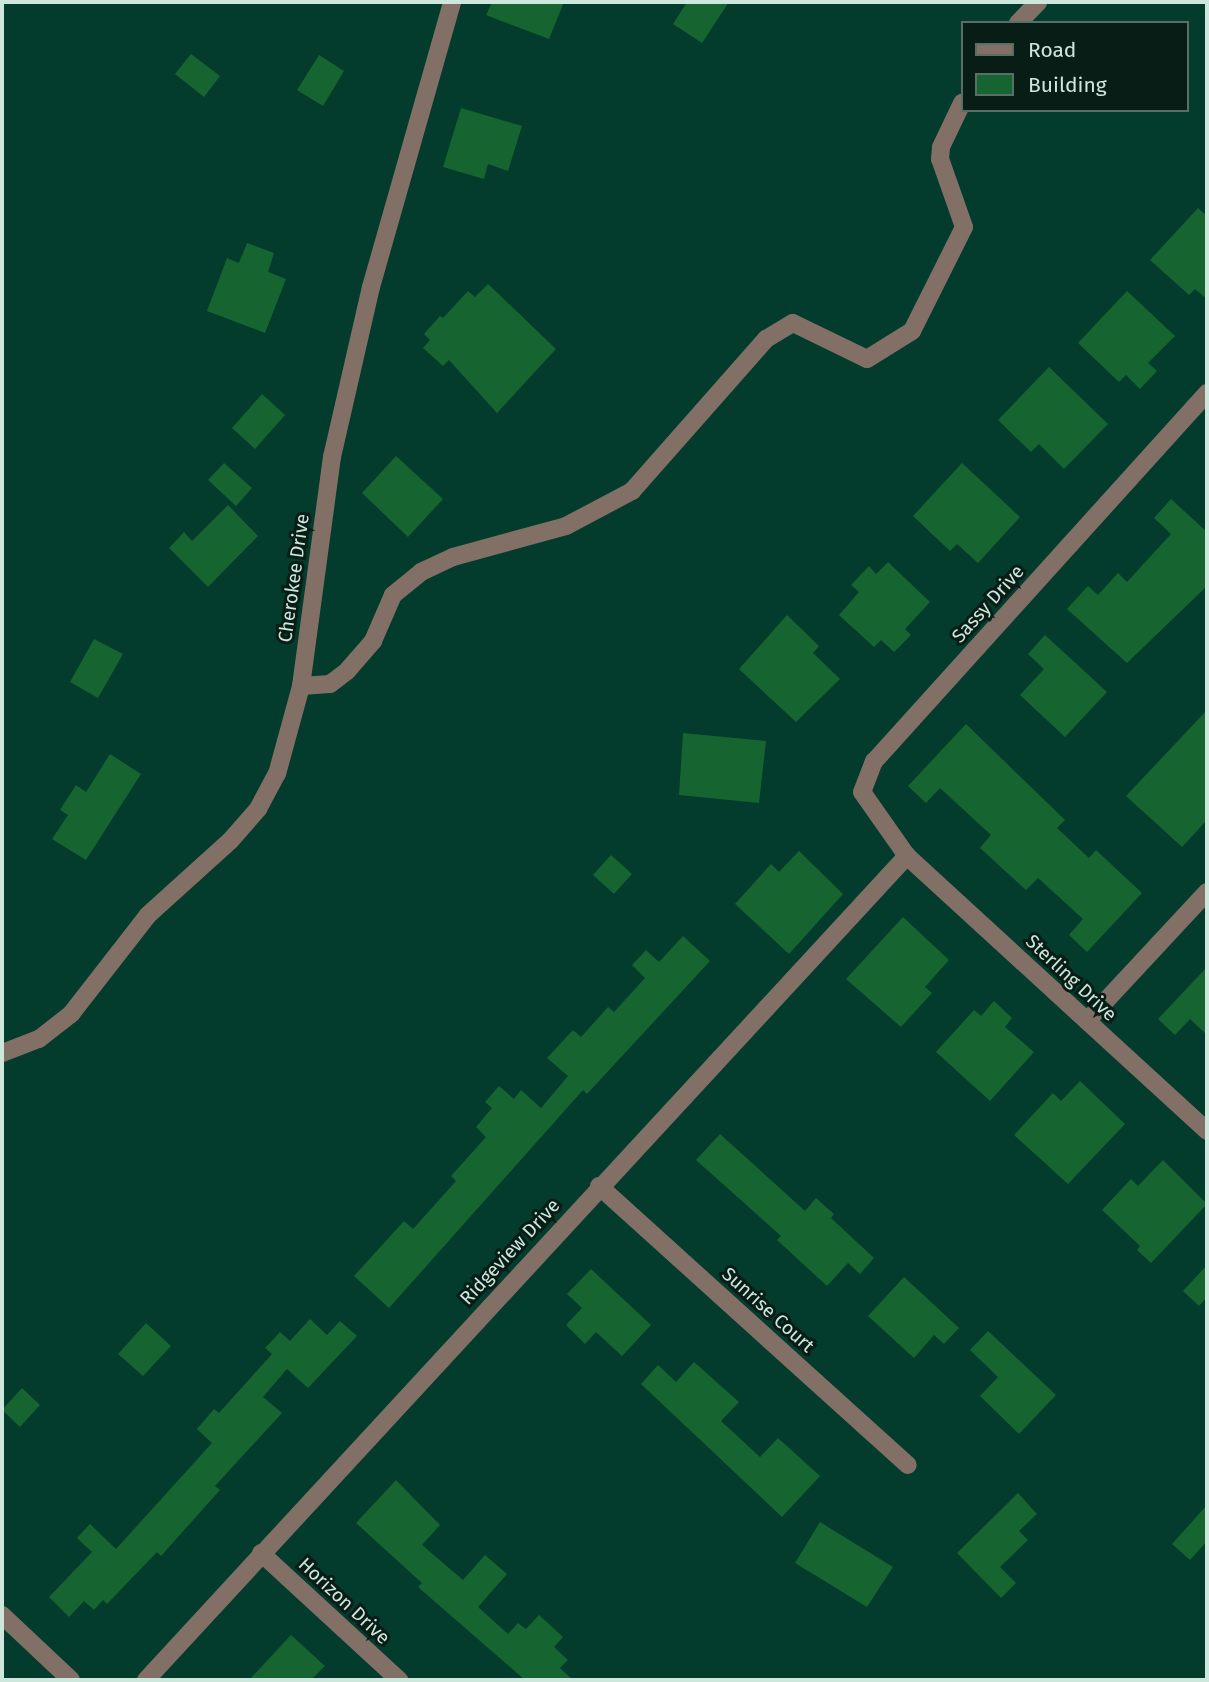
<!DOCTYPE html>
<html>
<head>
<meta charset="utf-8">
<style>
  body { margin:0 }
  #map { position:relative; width:1209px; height:1682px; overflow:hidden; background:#033b2c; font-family:"Fira Sans",sans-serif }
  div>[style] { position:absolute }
  .building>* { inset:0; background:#166531 }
  .minor>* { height:18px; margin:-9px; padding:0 9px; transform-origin:9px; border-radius:9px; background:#827066 }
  span { translate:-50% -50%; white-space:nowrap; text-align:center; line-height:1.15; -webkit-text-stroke:6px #091d17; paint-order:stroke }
  .street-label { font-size:19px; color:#cee7dd }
  .frame { position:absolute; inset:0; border:4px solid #cee7dd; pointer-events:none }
  .legend { position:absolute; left:961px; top:21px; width:228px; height:91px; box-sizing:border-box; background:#091d17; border:2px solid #586e66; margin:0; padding:9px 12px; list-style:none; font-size:21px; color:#cee7dd }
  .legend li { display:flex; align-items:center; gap:14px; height:35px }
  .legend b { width:35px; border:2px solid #586e66 }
</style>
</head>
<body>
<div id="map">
  <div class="building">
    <i style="clip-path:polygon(492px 2px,564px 2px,549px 39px,486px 15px)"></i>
    <i style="clip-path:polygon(687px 2px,729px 2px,702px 43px,673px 24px)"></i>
    <i style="clip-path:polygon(191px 54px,220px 76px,204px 97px,175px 74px)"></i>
    <i style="clip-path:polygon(319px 55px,344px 71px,323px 106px,297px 90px)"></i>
    <i style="clip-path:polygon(461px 108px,522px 126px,508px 171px,488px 164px,484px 179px,443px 167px)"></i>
    <i style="clip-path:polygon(1198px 208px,1207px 216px,1207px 299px,1195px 289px,1189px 295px,1150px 260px)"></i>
    <i style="clip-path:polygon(247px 243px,274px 253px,268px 272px,286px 279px,265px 333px,207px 311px,227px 258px,239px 263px)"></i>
    <i style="clip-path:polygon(488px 284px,556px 349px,497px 413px,449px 360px,443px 366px,423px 348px,430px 340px,424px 334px,440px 316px,443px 318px,468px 291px,475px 297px)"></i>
    <i style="clip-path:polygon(1127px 291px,1175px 336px,1148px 363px,1157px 371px,1140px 389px,1126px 375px,1119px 382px,1078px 343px)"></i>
    <i style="clip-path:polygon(1049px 367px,1108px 424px,1064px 469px,1039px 444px,1031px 452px,998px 420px)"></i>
    <i style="clip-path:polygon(262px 394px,285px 415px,255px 449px,232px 428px)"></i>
    <i style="clip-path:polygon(396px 456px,443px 499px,408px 537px,362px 493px)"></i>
    <i style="clip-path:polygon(224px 463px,252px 488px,236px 506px,208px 480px)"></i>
    <i style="clip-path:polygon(962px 463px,1020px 517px,978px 563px,957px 544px,950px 551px,913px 516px)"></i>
    <i style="clip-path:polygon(1171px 499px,1207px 532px,1207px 586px,1127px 663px,1067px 609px,1088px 586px,1098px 595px,1118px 573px,1127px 582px,1171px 534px,1154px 518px)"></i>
    <i style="clip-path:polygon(228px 505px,258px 536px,208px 587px,169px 548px,184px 532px,192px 541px)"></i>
    <i style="clip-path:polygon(888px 562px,930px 602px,905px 629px,911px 635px,894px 652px,881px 640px,874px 647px,839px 615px,859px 592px,851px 585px,869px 566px,876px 574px)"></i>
    <i style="clip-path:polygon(787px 615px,819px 646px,813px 653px,840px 679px,796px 722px,739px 669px)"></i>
    <i style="clip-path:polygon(1045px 635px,1107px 692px,1065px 737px,1020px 695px,1044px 669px,1028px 654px)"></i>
    <i style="clip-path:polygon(94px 639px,123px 654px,98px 698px,70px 682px)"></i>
    <i style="clip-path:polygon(1207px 710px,1207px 820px,1182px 847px,1126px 796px)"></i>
    <i style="clip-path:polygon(966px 724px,1065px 820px,1057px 828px,1089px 858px,1096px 850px,1142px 893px,1087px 952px,1069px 935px,1083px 919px,1038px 878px,1026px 890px,980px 848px,991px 835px,940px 788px,926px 803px,908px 786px)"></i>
    <i style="clip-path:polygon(683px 733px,766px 741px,759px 803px,679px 795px)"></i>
    <i style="clip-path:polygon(110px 754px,141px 774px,86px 860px,52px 839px,68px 815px,60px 810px,76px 785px,86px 792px)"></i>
    <i style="clip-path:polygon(799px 851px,843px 894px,789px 954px,735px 904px,771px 864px,779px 872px)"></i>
    <i style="clip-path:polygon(611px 855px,632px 874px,614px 894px,593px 875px)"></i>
    <i style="clip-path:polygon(903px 917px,949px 960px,925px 987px,932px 993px,901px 1027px,846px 979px)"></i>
    <i style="clip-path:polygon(683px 936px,710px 961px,587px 1094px,583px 1090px,389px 1308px,354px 1276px,404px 1221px,413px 1229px,456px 1181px,451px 1176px,486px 1137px,476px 1127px,492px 1108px,485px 1102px,499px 1086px,514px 1099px,521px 1090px,541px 1108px,568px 1076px,547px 1058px,573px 1030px,581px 1037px,608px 1007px,614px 1012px,645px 978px,632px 965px,646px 950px,659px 962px)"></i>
    <i style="clip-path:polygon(1207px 967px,1207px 1035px,1190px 1019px,1175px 1035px,1158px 1019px)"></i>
    <i style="clip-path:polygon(994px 1001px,1012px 1018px,1005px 1027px,1034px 1052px,990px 1101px,936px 1052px,974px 1010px,981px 1016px)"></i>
    <i style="clip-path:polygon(1080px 1081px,1125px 1124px,1068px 1184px,1014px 1135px,1053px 1093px,1061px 1101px)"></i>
    <i style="clip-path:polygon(720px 1134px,805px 1211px,816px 1198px,834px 1214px,831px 1218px,874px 1258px,860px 1274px,848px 1263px,827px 1286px,777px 1240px,781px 1236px,696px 1160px)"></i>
    <i style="clip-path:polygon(1163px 1160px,1207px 1204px,1151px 1263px,1137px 1250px,1140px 1246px,1102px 1210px,1131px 1179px,1138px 1186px)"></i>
    <i style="clip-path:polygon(1207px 1265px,1207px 1297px,1199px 1306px,1183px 1291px)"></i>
    <i style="clip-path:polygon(591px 1269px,651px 1325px,622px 1356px,596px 1332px,585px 1344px,566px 1325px,582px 1308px,567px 1294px)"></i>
    <i style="clip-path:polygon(904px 1277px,959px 1328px,944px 1344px,934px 1335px,914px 1358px,868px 1316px)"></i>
    <i style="clip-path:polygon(310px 1319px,327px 1335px,340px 1321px,357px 1336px,308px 1388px,287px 1369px,263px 1397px,282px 1413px,215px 1486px,220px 1490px,161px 1556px,157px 1552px,107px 1604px,103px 1600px,94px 1610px,84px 1601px,69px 1617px,49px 1597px,92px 1552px,77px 1538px,90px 1524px,116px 1549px,212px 1443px,197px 1429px,214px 1409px,219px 1413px,272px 1354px,265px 1348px,280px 1332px,290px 1341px)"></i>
    <i style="clip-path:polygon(146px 1323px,171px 1346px,143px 1376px,118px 1354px)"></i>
    <i style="clip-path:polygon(988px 1331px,1056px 1395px,1019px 1434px,980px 1396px,998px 1377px,970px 1350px)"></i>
    <i style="clip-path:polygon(694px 1362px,739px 1402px,721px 1421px,760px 1457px,778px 1438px,820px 1476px,782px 1517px,641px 1384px,658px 1365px,676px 1382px)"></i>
    <i style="clip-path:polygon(22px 1388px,40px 1405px,20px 1427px,2px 1410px)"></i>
    <i style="clip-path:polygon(396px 1480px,440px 1525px,422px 1545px,463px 1580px,485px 1555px,507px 1574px,478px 1607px,508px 1634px,518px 1623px,526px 1629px,539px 1615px,563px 1637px,554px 1647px,568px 1660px,560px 1668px,573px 1680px,525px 1680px,418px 1587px,422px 1583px,356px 1523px)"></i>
    <i style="clip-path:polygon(1018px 1493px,1037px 1514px,1019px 1531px,1028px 1540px,1000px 1567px,1016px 1583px,1001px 1598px,957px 1553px)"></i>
    <i style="clip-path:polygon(1207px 1505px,1207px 1541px,1190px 1560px,1172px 1544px)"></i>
    <i style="clip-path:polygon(820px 1522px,893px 1567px,867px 1607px,795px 1563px)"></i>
    <i style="clip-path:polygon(291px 1635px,325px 1666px,311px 1680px,249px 1680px)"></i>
  </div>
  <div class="minor">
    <i style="left:1018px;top:23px;width:29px;rotate:-46deg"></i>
    <i style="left:1207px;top:393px;width:496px;rotate:132.1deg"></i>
    <i style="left:874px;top:761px;width:33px;rotate:111deg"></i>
    <i style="left:862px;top:792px;width:78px;rotate:54.9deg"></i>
    <i style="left:907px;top:856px;width:407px;rotate:42.5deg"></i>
    <i style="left:301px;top:686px;width:29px;rotate:-4deg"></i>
    <i style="left:330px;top:684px;width:21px;rotate:-37deg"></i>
    <i style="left:347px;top:671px;width:40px;rotate:-49deg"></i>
    <i style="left:373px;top:641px;width:50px;rotate:-66.5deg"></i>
    <i style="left:393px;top:595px;width:36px;rotate:-39deg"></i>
    <i style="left:421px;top:572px;width:35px;rotate:-25deg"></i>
    <i style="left:453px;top:557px;width:117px;rotate:-15.3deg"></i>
    <i style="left:566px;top:526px;width:75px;rotate:-27.9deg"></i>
    <i style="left:632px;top:491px;width:203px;rotate:-48.6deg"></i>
    <i style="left:766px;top:339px;width:31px;rotate:-31deg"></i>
    <i style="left:793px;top:323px;width:82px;rotate:25.9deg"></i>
    <i style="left:867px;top:359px;width:53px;rotate:-31.9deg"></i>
    <i style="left:912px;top:331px;width:116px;rotate:-63.4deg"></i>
    <i style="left:964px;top:227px;width:72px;rotate:-109.4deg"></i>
    <i style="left:940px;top:159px;width:12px;rotate:-85deg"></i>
    <i style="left:941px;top:147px;width:49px;rotate:-64.5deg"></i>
    <i style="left:1087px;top:1021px;width:176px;rotate:-47.1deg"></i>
    <i style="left:2px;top:1053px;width:40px;rotate:-21deg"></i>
    <i style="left:39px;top:1039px;width:41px;rotate:-38deg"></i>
    <i style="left:71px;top:1014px;width:125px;rotate:-52.1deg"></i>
    <i style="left:148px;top:915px;width:110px;rotate:-42.1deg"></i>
    <i style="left:230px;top:841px;width:43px;rotate:-48.8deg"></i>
    <i style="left:258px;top:809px;width:40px;rotate:-62deg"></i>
    <i style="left:277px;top:774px;width:91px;rotate:-74.7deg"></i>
    <i style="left:301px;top:686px;width:231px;rotate:-82.3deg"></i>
    <i style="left:332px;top:457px;width:174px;rotate:-77.1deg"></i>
    <i style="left:371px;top:287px;width:296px;rotate:-74.1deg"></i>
    <i style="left:599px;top:1186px;width:416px;rotate:42.1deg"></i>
    <i style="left:261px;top:1553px;width:188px;rotate:42.6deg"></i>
    <i style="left:2px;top:1615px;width:95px;rotate:43.3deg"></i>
    <i style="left:146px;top:1680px;width:1122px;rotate:-47.28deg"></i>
  </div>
  <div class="street-label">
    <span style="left:294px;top:578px;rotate:-82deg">Cherokee Drive</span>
    <span style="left:988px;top:604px;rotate:-48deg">Sassy Drive</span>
    <span style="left:1071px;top:978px;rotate:43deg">Sterling Drive</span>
    <span style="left:510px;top:1252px;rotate:-47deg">Ridgeview Drive</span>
    <span style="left:768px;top:1310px;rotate:42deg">Sunrise Court</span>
    <span style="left:344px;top:1601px;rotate:43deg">Horizon Drive</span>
  </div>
  <div class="frame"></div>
  <ul class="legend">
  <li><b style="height:9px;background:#827066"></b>Road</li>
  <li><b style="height:19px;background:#166531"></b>Building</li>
  </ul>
</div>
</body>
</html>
